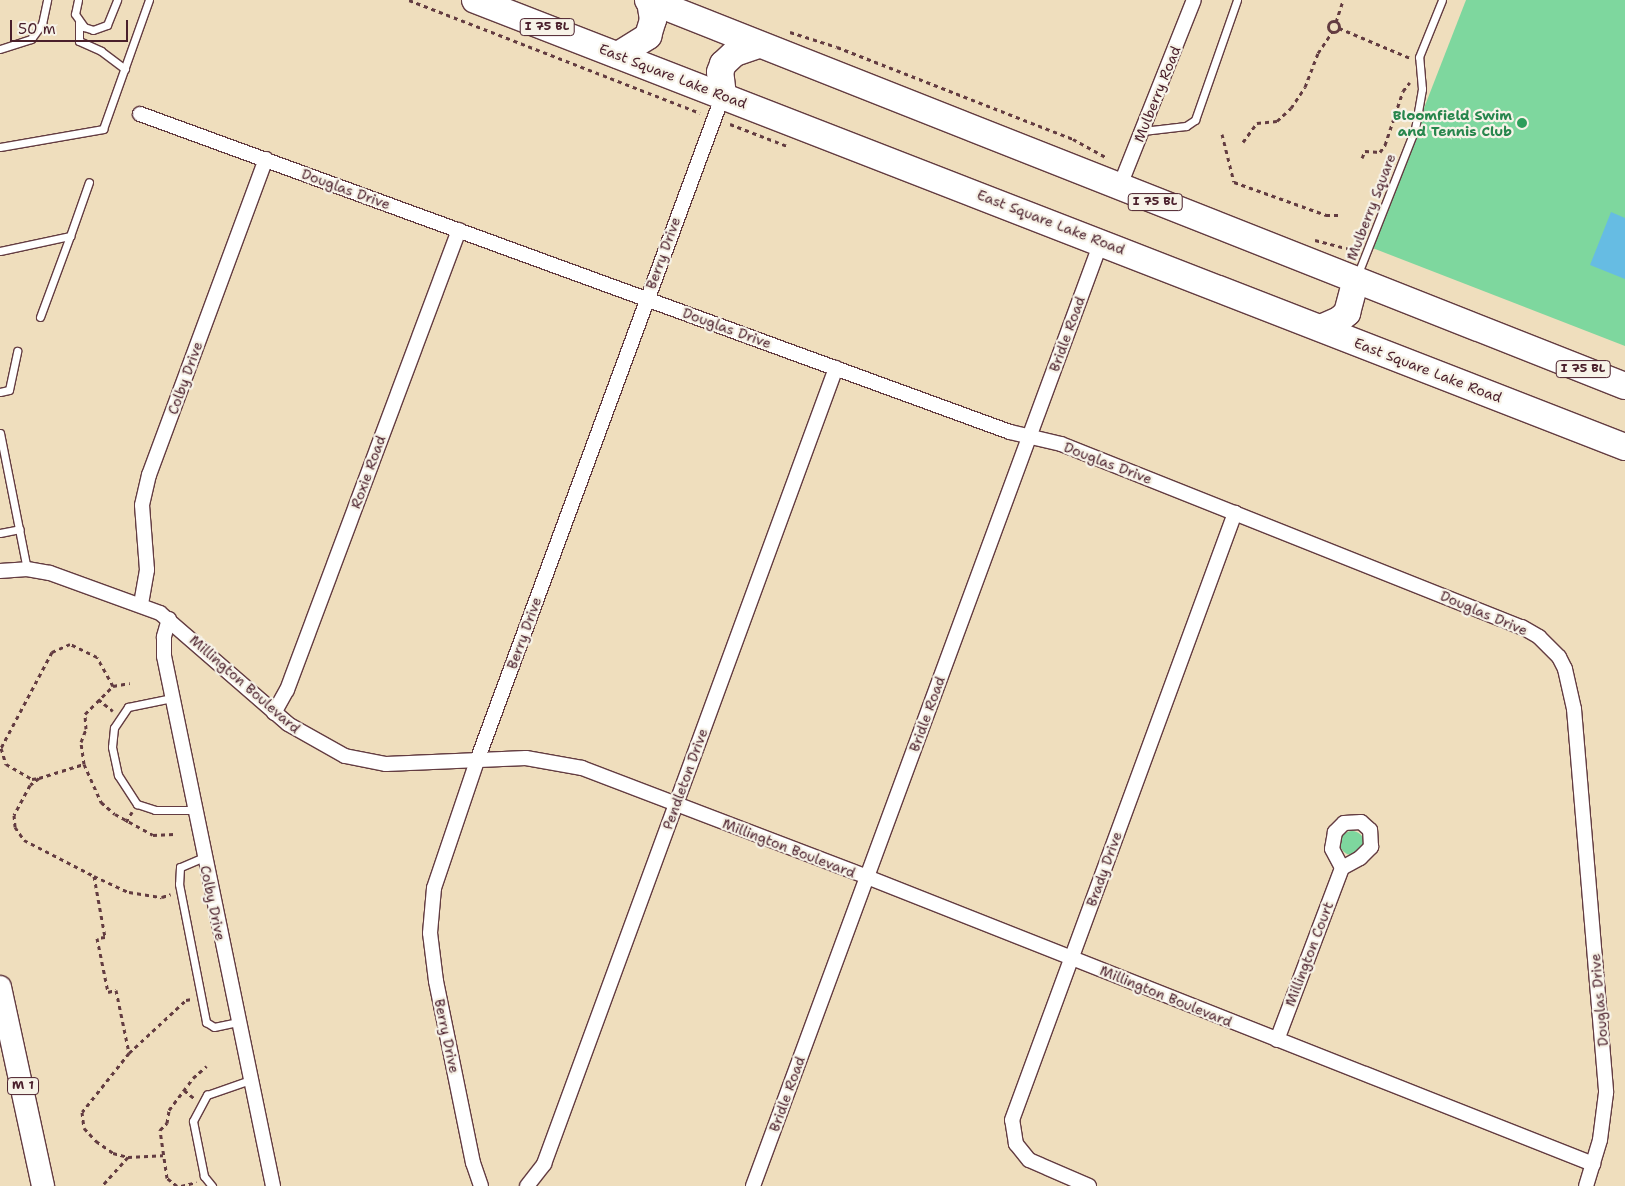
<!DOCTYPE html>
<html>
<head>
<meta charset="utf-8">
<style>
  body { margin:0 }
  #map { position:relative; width:1625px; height:1186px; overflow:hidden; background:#efdebd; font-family:"Shantell Sans",sans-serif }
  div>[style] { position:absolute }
  .green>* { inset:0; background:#7ed79e }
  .round { border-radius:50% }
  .water>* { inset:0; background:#66bce3 }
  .path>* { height:3px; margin-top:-1.5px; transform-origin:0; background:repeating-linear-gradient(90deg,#633c41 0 4px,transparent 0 8px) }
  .path>.ring { margin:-1.5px; padding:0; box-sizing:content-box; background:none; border:3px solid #633c41; border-radius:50% }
  .roads { filter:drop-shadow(1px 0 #633c41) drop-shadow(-1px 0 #633c41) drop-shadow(0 1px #633c41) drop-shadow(0 -1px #633c41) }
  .lane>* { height:7px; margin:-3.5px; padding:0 3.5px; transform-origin:3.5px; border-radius:3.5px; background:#fff }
  .street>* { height:14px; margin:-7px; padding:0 7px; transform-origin:7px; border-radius:7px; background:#fff }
  .primary>* { height:22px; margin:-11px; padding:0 11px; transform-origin:11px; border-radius:11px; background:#fff }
  .highway>* { height:26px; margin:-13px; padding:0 13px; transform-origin:13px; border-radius:13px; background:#fff }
  .dots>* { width:14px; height:14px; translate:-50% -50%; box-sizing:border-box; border:2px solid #f7f3e8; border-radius:50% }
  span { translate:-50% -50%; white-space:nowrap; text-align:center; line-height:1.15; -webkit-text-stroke:4.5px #f7f3e8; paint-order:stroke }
  .shield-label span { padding:1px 4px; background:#f7f3e8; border:1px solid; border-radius:4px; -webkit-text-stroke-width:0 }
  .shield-label { font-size:12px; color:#4a1f2b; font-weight:700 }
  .street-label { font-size:14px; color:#4a1f2b }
  .leisure-label { font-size:14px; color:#27864d; font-weight:700 }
  .right { translate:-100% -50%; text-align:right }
  .scale { position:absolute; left:10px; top:20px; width:118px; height:22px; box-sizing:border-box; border:2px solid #4a1f2b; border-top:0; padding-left:6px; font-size:15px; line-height:18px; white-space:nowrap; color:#4a1f2b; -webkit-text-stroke:4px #f7f3e8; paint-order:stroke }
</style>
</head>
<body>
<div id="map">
  <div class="green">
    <i style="clip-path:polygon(1466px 0,1625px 0,1625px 346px,1370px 247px)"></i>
    <i class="round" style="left:1340px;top:831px;width:24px;height:24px"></i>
  </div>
  <div class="water">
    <i style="clip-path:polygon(1611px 212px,1625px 218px,1625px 279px,1590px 265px)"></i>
  </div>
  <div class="path">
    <i style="left:409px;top:0;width:312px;rotate:21.2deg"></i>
    <i class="ring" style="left:1328.5px;top:21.5px;width:8px;height:8px"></i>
    <i style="left:1336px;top:22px;width:23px;rotate:-72deg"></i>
    <i style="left:1339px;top:28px;width:77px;rotate:22.9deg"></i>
    <i style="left:790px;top:32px;width:49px;rotate:17.7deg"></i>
    <i style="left:837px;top:47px;width:253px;rotate:21.3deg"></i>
    <i style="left:1073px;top:139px;width:39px;rotate:29deg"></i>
    <i style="left:730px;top:124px;width:61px;rotate:21.1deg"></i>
    <i style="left:1222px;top:134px;width:49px;rotate:76deg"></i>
    <i style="left:1234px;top:182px;width:98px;rotate:19.7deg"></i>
    <i style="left:1326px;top:215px;width:14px"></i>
    <i style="left:1243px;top:142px;width:24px;rotate:-54deg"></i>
    <i style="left:1257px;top:123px;width:20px;rotate:-6deg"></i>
    <i style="left:1277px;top:121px;width:19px;rotate:-43deg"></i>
    <i style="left:1291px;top:108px;width:25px;rotate:-56deg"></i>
    <i style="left:1305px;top:87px;width:36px;rotate:-69deg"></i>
    <i style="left:1318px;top:53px;width:25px;rotate:-56deg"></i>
    <i style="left:1362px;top:158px;width:8px;rotate:-67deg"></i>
    <i style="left:1365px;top:151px;width:15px;rotate:4deg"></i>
    <i style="left:1380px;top:152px;width:9px;rotate:-54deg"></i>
    <i style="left:1385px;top:145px;width:57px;rotate:-71.6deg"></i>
    <i style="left:1403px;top:91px;width:11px;rotate:-52deg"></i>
    <i style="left:1315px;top:240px;width:43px;rotate:14.7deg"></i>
    <i style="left:113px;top:686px;width:17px;rotate:-10deg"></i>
    <i style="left:98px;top:699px;width:19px;rotate:39deg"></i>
    <i style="left:84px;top:764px;width:22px;rotate:-98deg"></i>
    <i style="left:81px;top:742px;width:14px;rotate:-69deg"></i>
    <i style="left:86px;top:729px;width:15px;rotate:-94deg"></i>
    <i style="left:85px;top:714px;width:40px;rotate:-45deg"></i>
    <i style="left:113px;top:686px;width:33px;rotate:-119deg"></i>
    <i style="left:97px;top:657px;width:30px;rotate:-154deg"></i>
    <i style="left:70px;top:644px;width:20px;rotate:156deg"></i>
    <i style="left:52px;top:652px;width:109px;rotate:118deg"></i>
    <i style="left:1px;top:748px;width:17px;rotate:73deg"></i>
    <i style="left:6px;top:764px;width:30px;rotate:30deg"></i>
    <i style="left:32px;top:779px;width:7px;rotate:-8deg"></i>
    <i style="left:39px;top:778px;width:11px;rotate:142deg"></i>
    <i style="left:30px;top:785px;width:34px;rotate:118deg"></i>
    <i style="left:14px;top:815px;width:12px;rotate:85deg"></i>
    <i style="left:15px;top:827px;width:16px;rotate:55deg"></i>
    <i style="left:24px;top:840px;width:79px;rotate:27.2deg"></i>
    <i style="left:94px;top:876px;width:62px;rotate:79.8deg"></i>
    <i style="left:105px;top:937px;width:8px;rotate:173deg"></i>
    <i style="left:97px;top:938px;width:55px;rotate:78.5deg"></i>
    <i style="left:108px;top:992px;width:8px;rotate:-14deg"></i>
    <i style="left:116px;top:990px;width:64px;rotate:78.3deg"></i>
    <i style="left:129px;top:1053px;width:75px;rotate:128.5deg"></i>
    <i style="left:82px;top:1112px;width:16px;rotate:83deg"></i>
    <i style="left:84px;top:1128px;width:18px;rotate:47deg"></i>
    <i style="left:96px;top:1141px;width:21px;rotate:35deg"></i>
    <i style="left:113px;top:1153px;width:16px;rotate:15deg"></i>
    <i style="left:128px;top:1157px;width:39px;rotate:132deg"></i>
    <i style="left:39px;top:778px;width:47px;rotate:-17.3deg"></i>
    <i style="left:84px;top:764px;width:42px;rotate:65.9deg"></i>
    <i style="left:101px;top:802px;width:18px;rotate:41deg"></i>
    <i style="left:115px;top:814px;width:43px;rotate:28.9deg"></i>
    <i style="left:153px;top:835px;width:21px;rotate:-3deg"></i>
    <i style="left:126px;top:822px;width:12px;rotate:-59deg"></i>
    <i style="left:94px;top:876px;width:38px;rotate:25deg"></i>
    <i style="left:129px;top:892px;width:33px;rotate:9deg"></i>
    <i style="left:162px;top:897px;width:9px;rotate:-18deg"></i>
    <i style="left:129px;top:1053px;width:78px;rotate:-42.9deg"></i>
    <i style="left:186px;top:1000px;width:6px;rotate:-9deg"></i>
    <i style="left:184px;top:1090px;width:14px;rotate:39deg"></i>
    <i style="left:128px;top:1157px;width:35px;rotate:-3deg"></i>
    <i style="left:177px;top:1186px;width:13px;rotate:-141deg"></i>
    <i style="left:167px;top:1178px;width:49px;rotate:-98.3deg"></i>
    <i style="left:160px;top:1130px;width:10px;rotate:-45deg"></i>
    <i style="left:167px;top:1123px;width:13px;rotate:-81deg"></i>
    <i style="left:169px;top:1110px;width:40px;rotate:-53deg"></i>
    <i style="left:193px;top:1078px;width:18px;rotate:-41deg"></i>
    <i style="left:181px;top:1186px;width:16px;rotate:-14deg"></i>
  </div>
  <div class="roads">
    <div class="lane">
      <i style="left:78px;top:0;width:14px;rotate:102deg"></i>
      <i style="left:75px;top:14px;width:16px;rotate:55deg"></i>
      <i style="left:84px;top:27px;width:9px;rotate:18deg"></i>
      <i style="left:93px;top:30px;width:15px;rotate:-20deg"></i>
      <i style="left:107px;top:25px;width:27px;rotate:-68deg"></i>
      <i style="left:79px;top:22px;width:19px;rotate:90deg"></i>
      <i style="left:79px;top:41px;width:24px;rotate:24deg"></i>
      <i style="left:101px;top:51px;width:30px;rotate:37deg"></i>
      <i style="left:0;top:49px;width:33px;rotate:-18deg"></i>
      <i style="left:31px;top:39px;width:19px;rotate:-54deg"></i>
      <i style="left:42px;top:24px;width:25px;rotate:-78deg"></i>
      <i style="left:1143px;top:131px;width:43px;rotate:-6.6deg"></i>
      <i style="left:1186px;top:126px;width:11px;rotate:-34deg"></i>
      <i style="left:1195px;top:120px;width:127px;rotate:-70.7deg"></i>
      <i style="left:0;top:147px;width:105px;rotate:-9.9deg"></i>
      <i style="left:103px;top:129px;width:137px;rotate:-70.4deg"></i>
      <i style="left:0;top:251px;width:72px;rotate:-12.1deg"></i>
      <i style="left:70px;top:236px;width:57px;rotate:-70.6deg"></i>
      <i style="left:1357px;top:276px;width:158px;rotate:-68.5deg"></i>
      <i style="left:1415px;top:129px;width:41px;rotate:-80.1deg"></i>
      <i style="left:1422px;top:89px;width:32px;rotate:-95deg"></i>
      <i style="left:1419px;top:57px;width:61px;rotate:-68deg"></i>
      <i style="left:40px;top:317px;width:86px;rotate:-69.7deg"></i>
      <i style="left:0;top:392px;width:9px;rotate:-13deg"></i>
      <i style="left:9px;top:390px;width:40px;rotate:-78deg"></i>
      <i style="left:0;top:433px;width:139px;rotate:78.8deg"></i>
      <i style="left:0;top:533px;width:20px;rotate:-11deg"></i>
      <i style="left:172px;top:698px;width:45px;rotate:168.4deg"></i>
      <i style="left:128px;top:707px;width:25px;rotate:124deg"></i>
      <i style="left:114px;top:728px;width:19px;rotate:96deg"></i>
      <i style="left:112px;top:747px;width:29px;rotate:78deg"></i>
      <i style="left:118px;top:775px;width:35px;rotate:57deg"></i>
      <i style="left:137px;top:804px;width:19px;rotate:18deg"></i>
      <i style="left:155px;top:810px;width:39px"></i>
      <i style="left:204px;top:857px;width:26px;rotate:157deg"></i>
      <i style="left:180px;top:867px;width:17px;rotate:93deg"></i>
      <i style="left:179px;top:884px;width:141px;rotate:78.9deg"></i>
      <i style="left:206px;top:1022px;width:9px;rotate:32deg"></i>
      <i style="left:214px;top:1027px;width:25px;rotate:-12deg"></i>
      <i style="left:212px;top:1186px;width:13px;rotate:-129deg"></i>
      <i style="left:204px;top:1176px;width:56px;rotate:-101.3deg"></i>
      <i style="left:193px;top:1121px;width:30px;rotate:-62deg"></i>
      <i style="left:207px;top:1095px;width:46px;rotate:-19.2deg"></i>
    </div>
    <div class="street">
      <i style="left:140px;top:114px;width:926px;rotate:20.08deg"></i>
      <i style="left:1010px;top:432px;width:52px;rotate:13.2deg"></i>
      <i style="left:1061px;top:444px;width:496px;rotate:21.7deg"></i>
      <i style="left:1522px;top:627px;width:20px;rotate:30deg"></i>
      <i style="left:1539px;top:637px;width:28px;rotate:45deg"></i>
      <i style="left:1559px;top:657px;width:13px;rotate:63deg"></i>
      <i style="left:1565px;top:669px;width:41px;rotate:77.3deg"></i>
      <i style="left:1574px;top:709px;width:385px;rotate:85.2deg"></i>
      <i style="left:1606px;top:1093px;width:47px;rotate:97.3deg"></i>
      <i style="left:1600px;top:1140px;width:48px;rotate:106.9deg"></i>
      <i style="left:1119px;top:188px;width:202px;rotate:-68.3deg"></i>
      <i style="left:0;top:571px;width:27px;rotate:-4deg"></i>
      <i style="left:27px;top:569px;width:23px;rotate:10deg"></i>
      <i style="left:50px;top:573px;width:117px;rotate:20deg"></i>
      <i style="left:160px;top:613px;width:169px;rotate:40.9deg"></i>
      <i style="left:288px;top:724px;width:65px;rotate:29.3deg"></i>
      <i style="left:345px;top:756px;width:42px;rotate:11deg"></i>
      <i style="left:386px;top:764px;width:140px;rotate:-2.5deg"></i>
      <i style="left:526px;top:758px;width:57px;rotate:10.1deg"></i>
      <i style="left:582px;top:768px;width:305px;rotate:20.9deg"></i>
      <i style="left:867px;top:877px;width:781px;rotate:21.57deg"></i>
      <i style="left:141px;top:604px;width:35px;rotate:-80deg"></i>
      <i style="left:147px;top:570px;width:65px;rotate:-94.4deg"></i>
      <i style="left:142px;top:505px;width:31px;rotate:-77deg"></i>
      <i style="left:149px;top:475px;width:337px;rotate:-69.7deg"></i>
      <i style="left:169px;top:619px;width:19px;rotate:106deg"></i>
      <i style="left:164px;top:637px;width:19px;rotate:90deg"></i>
      <i style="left:164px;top:656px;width:541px;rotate:78.38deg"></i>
      <i style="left:274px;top:713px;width:26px;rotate:-61deg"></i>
      <i style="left:287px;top:690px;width:491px;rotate:-69.5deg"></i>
      <i style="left:1277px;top:1040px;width:184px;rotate:-69.3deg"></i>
      <i style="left:1342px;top:868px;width:21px;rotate:-29deg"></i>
      <i style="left:1360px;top:858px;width:16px;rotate:-45deg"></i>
      <i style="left:1371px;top:847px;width:17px;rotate:-93deg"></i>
      <i style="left:1370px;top:830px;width:12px;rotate:-138deg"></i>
      <i style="left:1361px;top:822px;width:17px;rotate:177deg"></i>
      <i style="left:1344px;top:823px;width:13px;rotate:135deg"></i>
      <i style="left:1335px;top:832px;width:17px;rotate:100deg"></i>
      <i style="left:1332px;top:849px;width:21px;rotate:62deg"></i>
      <i style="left:481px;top:1186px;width:24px;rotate:-109deg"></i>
      <i style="left:473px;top:1163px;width:186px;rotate:-101.5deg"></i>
      <i style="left:436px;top:981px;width:48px;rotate:-97.1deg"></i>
      <i style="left:430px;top:933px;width:45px;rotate:-84.9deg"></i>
      <i style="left:434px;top:888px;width:137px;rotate:-71.3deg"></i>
      <i style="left:478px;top:758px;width:707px;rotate:-69.72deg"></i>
      <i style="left:527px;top:1186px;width:28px;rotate:-52deg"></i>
      <i style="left:544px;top:1164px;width:848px;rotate:-69.86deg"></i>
      <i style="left:753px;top:1186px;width:1006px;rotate:-69.76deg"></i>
      <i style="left:1089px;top:1186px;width:65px;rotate:-156.6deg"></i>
      <i style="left:1029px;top:1160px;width:21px;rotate:-129deg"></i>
      <i style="left:1016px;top:1144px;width:24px;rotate:-99deg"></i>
      <i style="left:1012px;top:1120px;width:647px;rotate:-69.83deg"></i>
    </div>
    <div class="primary">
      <i style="left:0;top:987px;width:204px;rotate:77.8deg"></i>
    </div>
    <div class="highway">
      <i style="left:475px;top:0;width:1234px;rotate:21.24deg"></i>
      <i style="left:648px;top:0;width:1050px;rotate:21.56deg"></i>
      <i style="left:618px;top:55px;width:36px;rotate:-32deg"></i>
      <i style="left:648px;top:36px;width:17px;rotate:-73deg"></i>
      <i style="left:653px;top:20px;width:19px;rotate:-99deg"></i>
      <i style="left:723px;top:95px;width:23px;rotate:-97deg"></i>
      <i style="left:720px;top:72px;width:9px;rotate:-69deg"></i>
      <i style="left:723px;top:64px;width:16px;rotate:-43deg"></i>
      <i style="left:735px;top:53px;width:24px;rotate:-19deg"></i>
      <i style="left:1321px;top:328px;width:20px;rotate:-24deg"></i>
      <i style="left:1339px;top:320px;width:11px;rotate:-41deg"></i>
      <i style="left:1347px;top:313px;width:34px;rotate:-75deg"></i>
    </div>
  </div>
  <div class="dots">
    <i style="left:1522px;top:123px;background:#2e9e5b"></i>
  </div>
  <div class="shield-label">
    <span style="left:547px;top:27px">I 75 BL</span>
    <span style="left:1155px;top:202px">I 75 BL</span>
    <span style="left:1583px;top:369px">I 75 BL</span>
    <span style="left:23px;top:1086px">M 1</span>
  </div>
  <div class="street-label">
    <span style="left:673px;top:76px;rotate:21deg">East Square Lake Road</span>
    <span style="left:1157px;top:94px;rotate:-68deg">Mulberry Road</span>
    <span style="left:346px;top:189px;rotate:20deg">Douglas Drive</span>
    <span style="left:1371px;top:207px;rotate:-69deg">Mulberry Square</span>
    <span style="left:1051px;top:222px;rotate:21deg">East Square Lake Road</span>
    <span style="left:663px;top:253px;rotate:-70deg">Berry Drive</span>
    <span style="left:727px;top:328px;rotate:20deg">Douglas Drive</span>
    <span style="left:1067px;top:334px;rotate:-70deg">Bridle Road</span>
    <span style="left:1428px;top:370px;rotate:21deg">East Square Lake Road</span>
    <span style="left:185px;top:378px;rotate:-70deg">Colby Drive</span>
    <span style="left:1108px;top:463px;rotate:21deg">Douglas Drive</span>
    <span style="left:368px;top:472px;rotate:-70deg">Roxie Road</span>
    <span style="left:1484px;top:613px;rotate:23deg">Douglas Drive</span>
    <span style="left:524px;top:633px;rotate:-70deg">Berry Drive</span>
    <span style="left:245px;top:684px;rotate:41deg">Millington Boulevard</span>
    <span style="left:927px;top:714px;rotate:-70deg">Bridle Road</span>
    <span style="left:685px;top:779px;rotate:-70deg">Pendleton Drive</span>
    <span style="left:789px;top:848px;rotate:21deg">Millington Boulevard</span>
    <span style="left:1104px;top:869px;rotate:-70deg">Brady Drive</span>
    <span style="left:213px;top:903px;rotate:78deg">Colby Drive</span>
    <span style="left:1309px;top:954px;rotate:-69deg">Millington Court</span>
    <span style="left:1166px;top:996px;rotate:22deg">Millington Boulevard</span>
    <span style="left:1599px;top:1000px;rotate:-95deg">Douglas Drive</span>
    <span style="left:447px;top:1036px;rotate:78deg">Berry Drive</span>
    <span style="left:787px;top:1094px;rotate:-70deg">Bridle Road</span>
  </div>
  <div class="leisure-label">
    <span class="right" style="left:1512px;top:123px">Bloomfield Swim<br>and Tennis Club</span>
  </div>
  <div class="scale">50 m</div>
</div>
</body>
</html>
